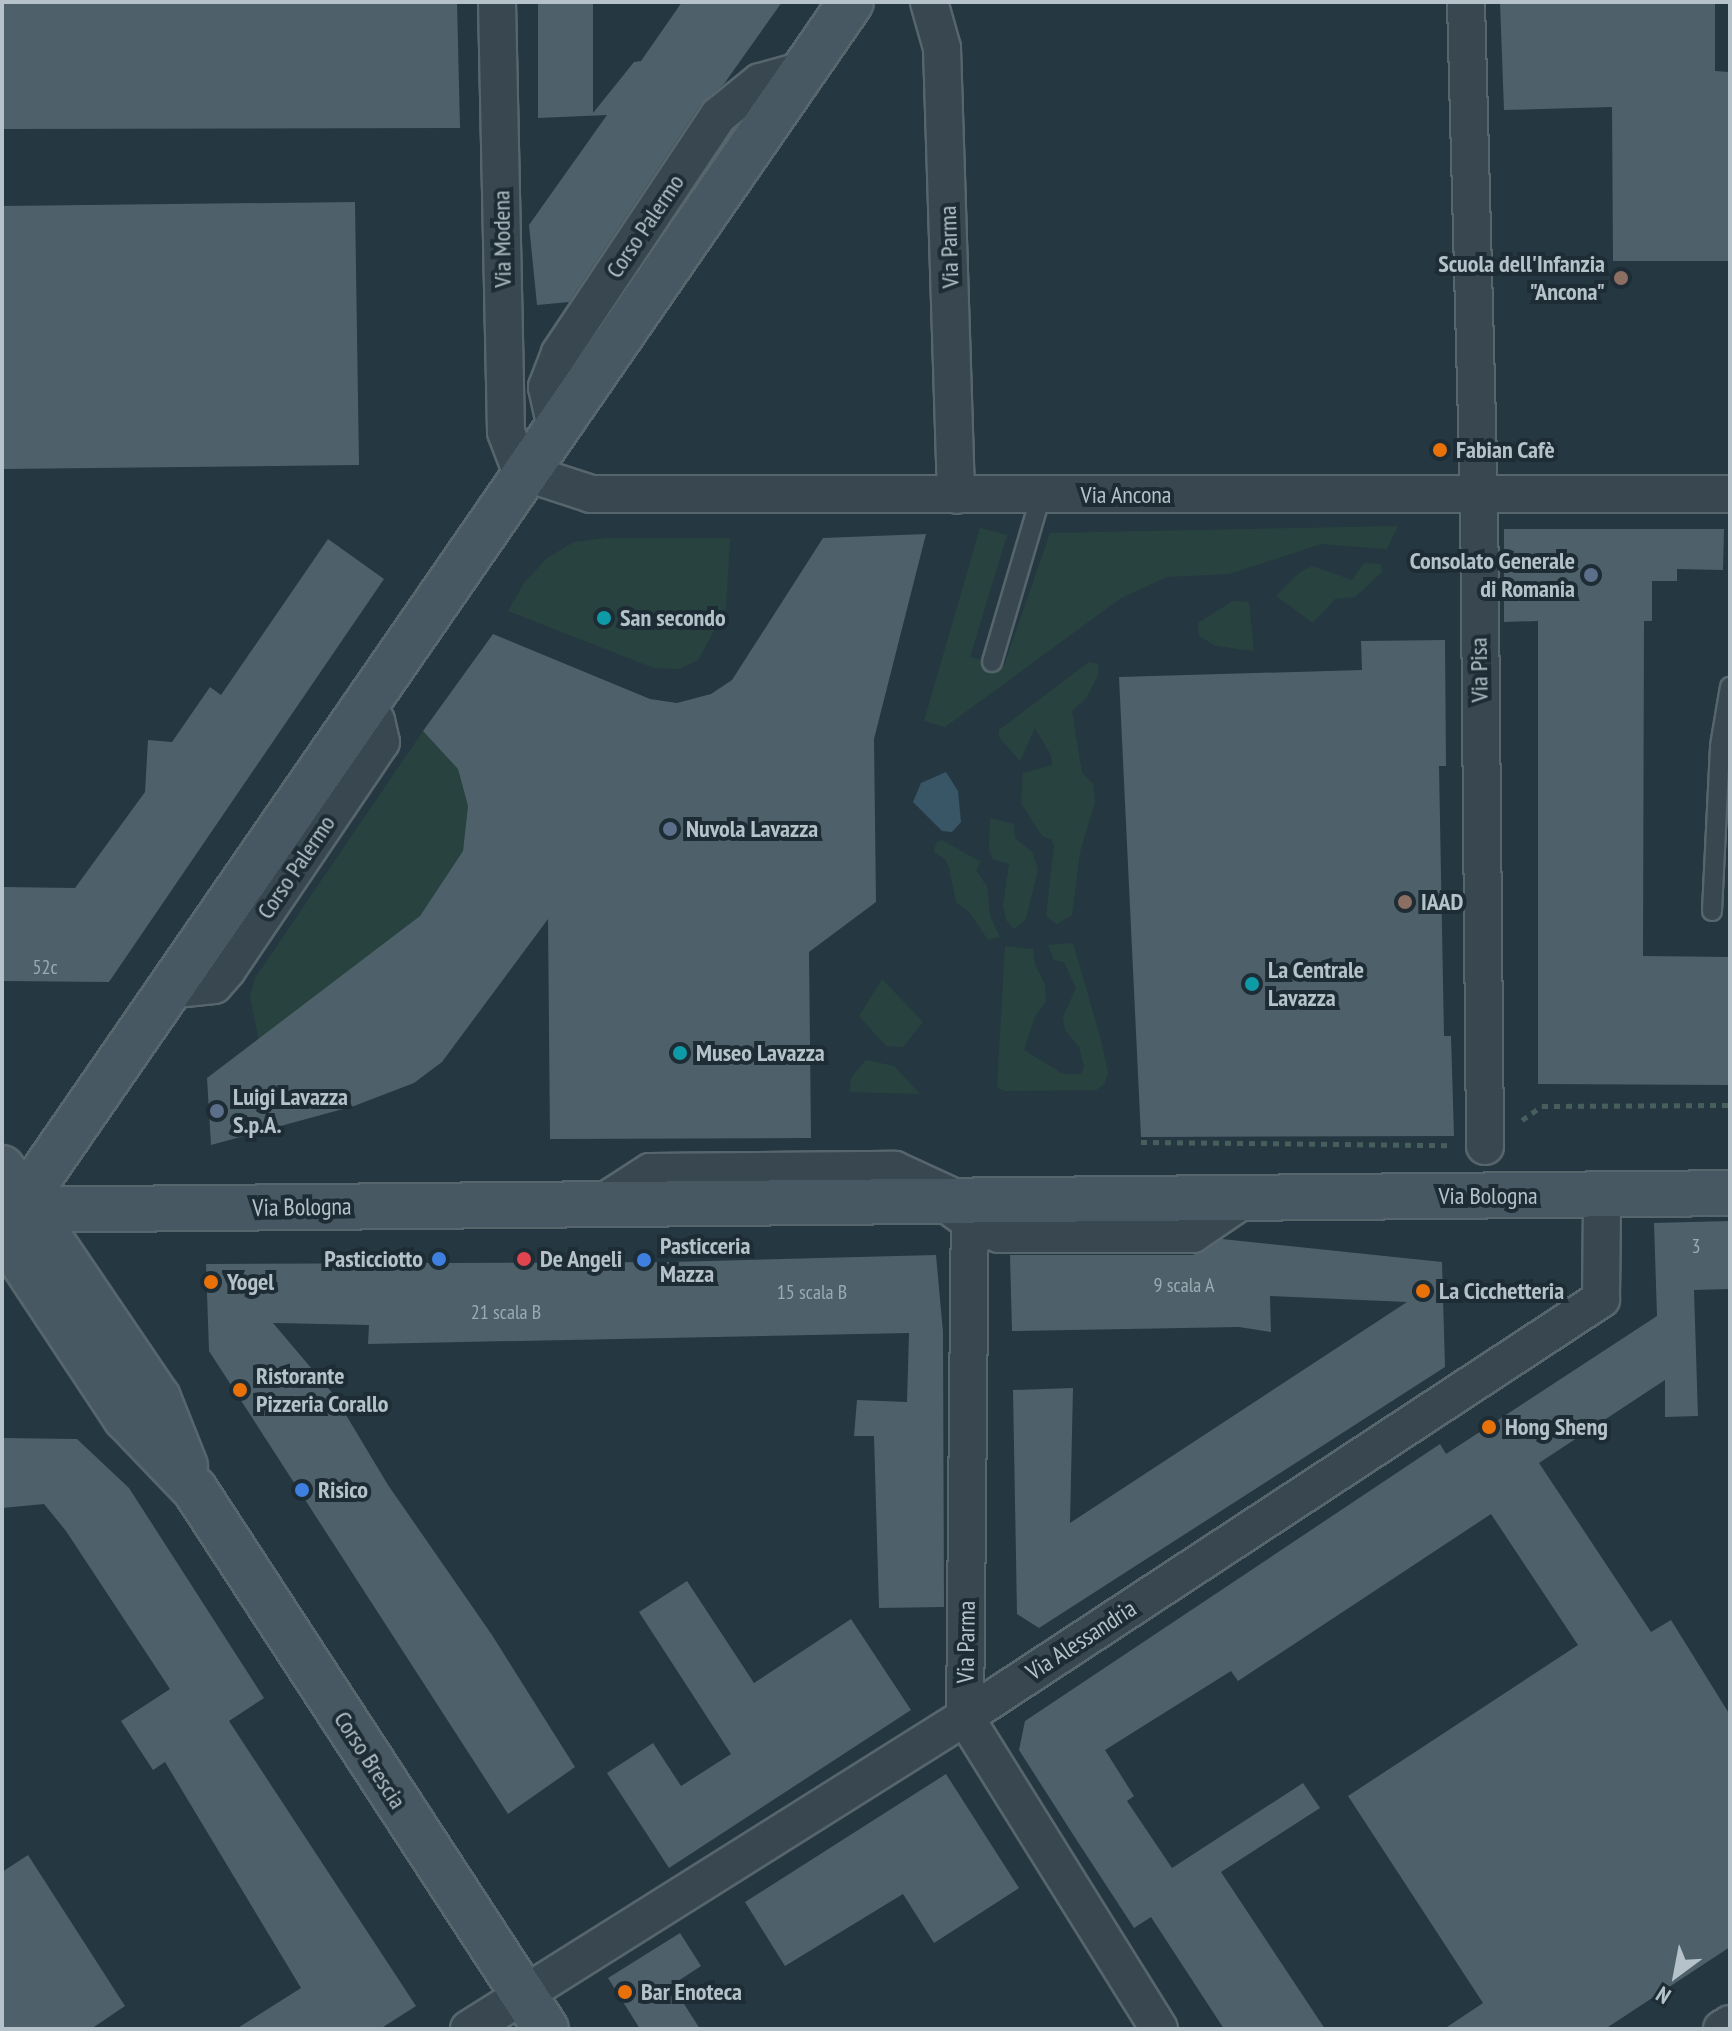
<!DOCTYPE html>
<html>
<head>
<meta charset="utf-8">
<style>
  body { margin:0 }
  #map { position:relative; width:1732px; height:2031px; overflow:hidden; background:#253740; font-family:"PT Sans Narrow",sans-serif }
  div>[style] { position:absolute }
  .green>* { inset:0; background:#28433f }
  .water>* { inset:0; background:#395667 }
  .building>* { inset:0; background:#4e616b }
  .path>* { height:5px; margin-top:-2.5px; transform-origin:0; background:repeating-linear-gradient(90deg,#475f5c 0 6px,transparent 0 12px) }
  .roads { filter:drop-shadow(2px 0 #57656d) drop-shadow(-2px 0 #57656d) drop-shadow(0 2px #57656d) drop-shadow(0 -2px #57656d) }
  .lane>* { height:18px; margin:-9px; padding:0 9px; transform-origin:9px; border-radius:9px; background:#394850 }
  .street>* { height:36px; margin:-18px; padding:0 18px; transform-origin:18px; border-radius:18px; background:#394850 }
  .secondary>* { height:44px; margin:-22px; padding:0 22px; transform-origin:22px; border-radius:22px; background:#475863 }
  .dots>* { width:22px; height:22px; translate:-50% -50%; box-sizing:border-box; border:4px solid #1e2d35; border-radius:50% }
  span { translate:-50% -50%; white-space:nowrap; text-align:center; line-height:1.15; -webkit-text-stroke:8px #1e2d35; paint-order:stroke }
  .number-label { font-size:20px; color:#9caab2 }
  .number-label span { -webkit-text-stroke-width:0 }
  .street-label { font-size:24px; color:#b6c2ca }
  .poi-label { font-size:24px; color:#b6c2ca; font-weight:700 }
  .right { translate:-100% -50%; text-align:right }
  .left { translate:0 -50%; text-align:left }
  .frame { position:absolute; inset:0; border:4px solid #b6c2ca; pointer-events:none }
  .north { position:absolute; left:1636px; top:1935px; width:80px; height:80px; -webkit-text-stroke:6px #1e2d35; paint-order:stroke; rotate:212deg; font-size:22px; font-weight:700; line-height:32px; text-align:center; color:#b6c2ca }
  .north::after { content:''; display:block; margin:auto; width:28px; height:36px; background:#b6c2ca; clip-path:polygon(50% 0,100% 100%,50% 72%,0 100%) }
</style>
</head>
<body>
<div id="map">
  <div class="green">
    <i style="clip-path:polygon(1398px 526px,1387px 549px,1321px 544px,1229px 574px,1167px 577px,1121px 598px,945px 727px,924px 721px,980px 528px,1007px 535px,970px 657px,1004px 666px,1050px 533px)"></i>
    <i style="clip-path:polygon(606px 538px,730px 538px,726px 609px,698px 660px,679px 669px,654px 668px,508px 611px,524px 583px,547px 558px,574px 542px)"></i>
    <i style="clip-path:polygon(1364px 563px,1381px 564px,1382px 572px,1355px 597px,1335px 599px,1313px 623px,1276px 596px,1299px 573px,1312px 566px,1352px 580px)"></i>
    <i style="clip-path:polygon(1233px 601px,1249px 602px,1254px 651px,1216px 646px,1199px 636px,1198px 623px)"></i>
    <i style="clip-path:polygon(1089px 662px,1098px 664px,1098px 675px,1087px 697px,1072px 711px,1082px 773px,1093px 784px,1095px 802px,1080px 852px,1072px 915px,1057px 924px,1046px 916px,1054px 846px,1052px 840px,1042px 836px,1021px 803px,1023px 773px,1052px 765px,1051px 755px,1035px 728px,1020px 761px,999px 737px,999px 730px)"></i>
    <i style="clip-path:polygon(423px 731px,458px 769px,468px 806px,463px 851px,420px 916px,259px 1041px,250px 997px,255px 978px)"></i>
    <i style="clip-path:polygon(990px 818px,1014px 824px,1015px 838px,1032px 852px,1038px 869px,1026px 919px,1014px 929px,1006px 920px,1003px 905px,1009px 864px,993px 859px,989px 850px)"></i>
    <i style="clip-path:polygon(942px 840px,981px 862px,976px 870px,987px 887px,990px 916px,1000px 937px,988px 940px,970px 913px,956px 902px,949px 867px,945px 859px,934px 852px,936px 843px)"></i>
    <i style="clip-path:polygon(1073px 943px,1101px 1040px,1108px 1073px,1105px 1083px,1096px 1090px,1006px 1091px,997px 1088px,1005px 946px,1033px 949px,1035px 965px,1045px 984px,1046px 1002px,1035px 1016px,1024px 1050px,1063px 1074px,1081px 1074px,1084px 1067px,1079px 1047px,1065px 1030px,1063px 1017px,1076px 988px,1064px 962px,1054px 960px,1048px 945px)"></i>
    <i style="clip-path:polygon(882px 979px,923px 1022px,903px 1047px,886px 1046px,859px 1016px)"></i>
    <i style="clip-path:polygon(866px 1060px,894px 1066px,920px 1094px,850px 1092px,851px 1078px)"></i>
  </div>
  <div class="water">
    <i style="clip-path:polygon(946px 772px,958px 791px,961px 822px,952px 832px,942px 831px,913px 802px,921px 783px)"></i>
  </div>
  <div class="building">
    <i style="clip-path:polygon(2px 2px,457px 2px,460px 128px,2px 129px)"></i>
    <i style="clip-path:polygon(538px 2px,593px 2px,593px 113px,634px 62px,641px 61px,682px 2px,782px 2px,724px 84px,701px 104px,569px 302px,537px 305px,529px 225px,607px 115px,538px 118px)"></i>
    <i style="clip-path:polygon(1500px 2px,1715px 2px,1715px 71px,1730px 72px,1730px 261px,1613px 261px,1612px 107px,1504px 110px)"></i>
    <i style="clip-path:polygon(355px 202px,359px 465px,2px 469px,2px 206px)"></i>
    <i style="clip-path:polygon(1504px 529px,1724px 529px,1723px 570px,1677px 569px,1677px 581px,1652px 581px,1652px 621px,1644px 621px,1643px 956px,1730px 957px,1730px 1085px,1538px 1084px,1538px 621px,1504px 622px)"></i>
    <i style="clip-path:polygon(926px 534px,874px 739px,876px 902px,809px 952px,811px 1138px,550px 1139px,548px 919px,442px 1062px,414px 1083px,354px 1106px,211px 1145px,207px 1078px,420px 916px,463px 851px,468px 806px,458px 769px,423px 731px,493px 634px,650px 699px,677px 703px,711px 694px,732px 680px,823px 538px)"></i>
    <i style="clip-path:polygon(328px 539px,384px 579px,109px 982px,2px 981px,2px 887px,75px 888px,145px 792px,148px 740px,172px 742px,210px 687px,221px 695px)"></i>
    <i style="clip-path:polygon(1445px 640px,1446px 766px,1439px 766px,1444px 1036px,1451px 1036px,1454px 1136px,1141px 1137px,1119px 677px,1362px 670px,1361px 641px)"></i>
    <i style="clip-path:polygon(1730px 1221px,1730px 1289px,1694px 1290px,1698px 1416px,1665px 1417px,1665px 1380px,1539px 1463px,1651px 1632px,1671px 1620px,1730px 1715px,1730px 1947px,1605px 2029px,1444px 2029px,1483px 2003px,1348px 1796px,1578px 1645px,1491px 1514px,1238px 1681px,1231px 1671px,1105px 1750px,1134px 1796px,1127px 1801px,1172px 1868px,1303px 1783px,1320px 1808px,1221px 1872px,1325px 2029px,1224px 2029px,1151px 1917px,1134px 1928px,1074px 1836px,1019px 1750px,1025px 1721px,1440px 1444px,1446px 1454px,1657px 1316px,1654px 1223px)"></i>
    <i style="clip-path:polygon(1222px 1239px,1442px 1262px,1445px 1367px,1039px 1628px,1017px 1614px,1013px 1390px,1073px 1388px,1070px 1523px,1407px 1302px,1270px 1296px,1271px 1332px,1239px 1327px,1012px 1331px,1010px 1255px,1193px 1255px)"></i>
    <i style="clip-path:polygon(936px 1255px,943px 1332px,944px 1607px,879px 1608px,874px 1436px,854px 1436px,857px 1400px,907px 1402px,909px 1333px,368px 1344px,369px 1325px,273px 1323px,334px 1395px,388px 1485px,492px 1635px,575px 1767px,508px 1814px,209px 1351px,206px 1264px,670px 1262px)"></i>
    <i style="clip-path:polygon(2px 1438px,77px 1439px,129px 1488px,264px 1698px,229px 1721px,416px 2006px,380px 2029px,236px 2029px,301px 1988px,165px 1762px,153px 1770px,121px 1721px,170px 1689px,66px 1531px,44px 1504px,2px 1508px)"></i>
    <i style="clip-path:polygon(687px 1581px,754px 1683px,851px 1619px,911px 1710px,669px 1868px,607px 1773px,653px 1743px,681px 1786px,731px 1754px,639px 1612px)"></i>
    <i style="clip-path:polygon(946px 1774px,1019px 1888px,934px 1943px,903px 1894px,785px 1966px,745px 1902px)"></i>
    <i style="clip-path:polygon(28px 1855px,125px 2006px,91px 2029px,2px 2029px,2px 1872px)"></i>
    <i style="clip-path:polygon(680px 1933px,701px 1966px,672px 1985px,700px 2029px,640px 2029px,608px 1978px)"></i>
  </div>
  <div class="path">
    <i style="left:1522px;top:1120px;width:24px;rotate:-35deg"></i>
    <i style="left:1542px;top:1106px;width:188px;rotate:-0.3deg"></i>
    <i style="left:1141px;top:1142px;width:307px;rotate:0.6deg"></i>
  </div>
  <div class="roads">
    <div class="lane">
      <i style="left:992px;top:662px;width:173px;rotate:-73.6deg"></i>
      <i style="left:1712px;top:911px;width:165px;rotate:-87.2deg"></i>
      <i style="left:1720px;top:746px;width:60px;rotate:-80.4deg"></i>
    </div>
    <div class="street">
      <i style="left:497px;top:2px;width:430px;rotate:88.8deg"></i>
      <i style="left:506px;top:432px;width:36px;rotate:69deg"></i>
      <i style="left:519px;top:466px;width:17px;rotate:33deg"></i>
      <i style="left:533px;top:475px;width:61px;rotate:18.1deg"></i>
      <i style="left:591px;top:494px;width:1139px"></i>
      <i style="left:929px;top:2px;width:48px;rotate:74.2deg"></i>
      <i style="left:942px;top:48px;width:447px;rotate:88.2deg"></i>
      <i style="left:1466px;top:2px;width:491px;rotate:88.5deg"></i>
      <i style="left:1479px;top:493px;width:653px;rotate:89.47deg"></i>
      <i style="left:556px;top:428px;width:42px;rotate:-102.4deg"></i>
      <i style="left:547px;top:387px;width:36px;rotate:-69deg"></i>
      <i style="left:560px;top:353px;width:285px;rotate:-56.3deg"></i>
      <i style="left:718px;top:116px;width:54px;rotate:-39deg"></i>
      <i style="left:760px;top:82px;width:46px;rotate:-15.3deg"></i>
      <i style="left:166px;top:990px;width:48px;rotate:-5.9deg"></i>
      <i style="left:214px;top:985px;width:20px;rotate:-49deg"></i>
      <i style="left:227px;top:970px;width:275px;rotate:-56deg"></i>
      <i style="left:381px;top:742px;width:22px;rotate:-103deg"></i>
      <i style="left:376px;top:721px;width:20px;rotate:-139deg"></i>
      <i style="left:970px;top:1199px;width:518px;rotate:90.55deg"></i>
      <i style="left:965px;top:1717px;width:367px;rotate:58.1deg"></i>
      <i style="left:602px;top:1203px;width:57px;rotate:-32.9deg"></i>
      <i style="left:650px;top:1172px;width:245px;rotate:-0.5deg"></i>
      <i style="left:895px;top:1170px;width:67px;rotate:24.7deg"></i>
      <i style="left:953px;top:1209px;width:22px;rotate:36deg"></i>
      <i style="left:971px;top:1222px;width:30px;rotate:23deg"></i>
      <i style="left:999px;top:1234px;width:194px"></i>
      <i style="left:1193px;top:1234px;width:65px;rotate:-34.4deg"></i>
      <i style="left:469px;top:2029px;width:586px;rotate:-32.17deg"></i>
      <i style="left:965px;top:1717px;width:761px;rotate:-33.31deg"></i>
      <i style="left:1601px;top:1299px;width:104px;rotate:-89.4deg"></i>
      <i style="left:1722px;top:2029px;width:9px;rotate:-32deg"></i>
    </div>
    <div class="secondary">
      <i style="left:2px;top:1168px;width:278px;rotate:55.9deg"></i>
      <i style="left:158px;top:1398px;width:73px;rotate:68.3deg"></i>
      <i style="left:2px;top:1210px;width:1728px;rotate:-0.56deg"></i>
      <i style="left:6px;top:1226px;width:1487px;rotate:-55.38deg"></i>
      <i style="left:2px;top:1231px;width:224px;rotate:56.5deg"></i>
      <i style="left:126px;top:1418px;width:100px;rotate:46.2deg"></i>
      <i style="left:195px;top:1490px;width:643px;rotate:56.93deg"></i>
    </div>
  </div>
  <div class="dots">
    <i style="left:1621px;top:278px;background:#8d6e63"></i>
    <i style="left:1440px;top:450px;background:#e8710a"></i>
    <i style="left:1591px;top:575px;background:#5c6f8a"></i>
    <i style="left:604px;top:618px;background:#0f9aa8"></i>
    <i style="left:670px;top:829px;background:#5c6f8a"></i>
    <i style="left:1405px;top:902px;background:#8d6e63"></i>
    <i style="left:1252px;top:984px;background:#0f9aa8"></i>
    <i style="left:680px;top:1053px;background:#0f9aa8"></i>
    <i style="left:217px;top:1111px;background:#5c6f8a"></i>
    <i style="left:439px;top:1259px;background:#3f7fe0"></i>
    <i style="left:524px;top:1259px;background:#e0444e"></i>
    <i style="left:644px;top:1260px;background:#3f7fe0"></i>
    <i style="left:211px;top:1282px;background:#e8710a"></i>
    <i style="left:1423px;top:1291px;background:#e8710a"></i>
    <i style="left:240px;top:1390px;background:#e8710a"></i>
    <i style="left:1489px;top:1427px;background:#e8710a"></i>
    <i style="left:302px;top:1490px;background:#3f7fe0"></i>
    <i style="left:625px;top:1992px;background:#e8710a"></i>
  </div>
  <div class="number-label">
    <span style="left:45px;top:967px">52c</span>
    <span style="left:1696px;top:1246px">3</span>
    <span style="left:1184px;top:1285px">9 scala A</span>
    <span style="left:812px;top:1292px">15 scala B</span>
    <span style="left:506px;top:1312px">21 scala B</span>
  </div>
  <div class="street-label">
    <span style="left:645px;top:226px;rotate:-56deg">Corso Palermo</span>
    <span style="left:502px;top:239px;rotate:-91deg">Via Modena</span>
    <span style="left:949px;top:247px;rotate:-92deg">Via Parma</span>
    <span style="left:1126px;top:495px">Via Ancona</span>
    <span style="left:1479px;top:670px;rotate:-91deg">Via Pisa</span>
    <span style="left:296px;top:867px;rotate:-56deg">Corso Palermo</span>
    <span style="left:1488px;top:1196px">Via Bologna</span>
    <span style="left:302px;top:1207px;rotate:-1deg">Via Bologna</span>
    <span style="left:1081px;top:1640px;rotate:-33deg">Via Alessandria</span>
    <span style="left:966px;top:1642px;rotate:-89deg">Via Parma</span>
    <span style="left:370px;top:1760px;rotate:57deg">Corso Brescia</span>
  </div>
  <div class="poi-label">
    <span class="right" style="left:1605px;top:278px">Scuola dell'Infanzia<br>"Ancona"</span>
    <span class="left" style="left:1456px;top:450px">Fabian Cafè</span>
    <span class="right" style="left:1575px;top:575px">Consolato Generale<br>di Romania</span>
    <span class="left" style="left:620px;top:618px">San secondo</span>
    <span class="left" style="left:686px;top:829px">Nuvola Lavazza</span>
    <span class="left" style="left:1421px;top:902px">IAAD</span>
    <span class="left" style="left:1268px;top:984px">La Centrale<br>Lavazza</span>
    <span class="left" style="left:696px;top:1053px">Museo Lavazza</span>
    <span class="left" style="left:233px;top:1111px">Luigi Lavazza<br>S.p.A.</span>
    <span class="left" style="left:660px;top:1260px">Pasticceria<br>Mazza</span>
    <span class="right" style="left:423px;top:1259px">Pasticciotto</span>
    <span class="left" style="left:540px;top:1259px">De Angeli</span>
    <span class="left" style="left:227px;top:1282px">Yogel</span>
    <span class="left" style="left:1439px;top:1291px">La Cicchetteria</span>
    <span class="left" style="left:256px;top:1390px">Ristorante<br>Pizzeria Corallo</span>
    <span class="left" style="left:1505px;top:1427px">Hong Sheng</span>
    <span class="left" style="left:318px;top:1490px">Risico</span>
    <span class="left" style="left:641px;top:1992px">Bar Enoteca</span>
  </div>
  <div class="frame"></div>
  <div class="north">N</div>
</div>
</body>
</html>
